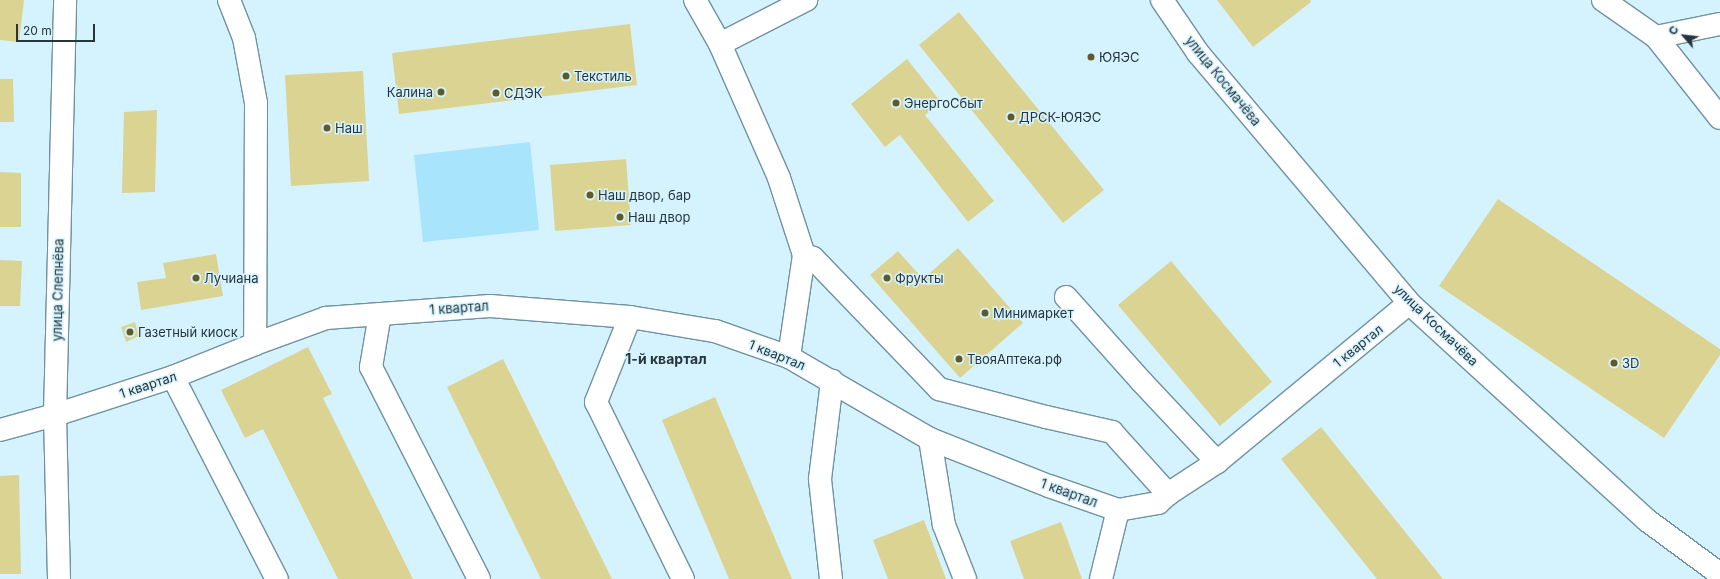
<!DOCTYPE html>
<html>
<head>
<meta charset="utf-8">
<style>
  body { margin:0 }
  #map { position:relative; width:1720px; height:579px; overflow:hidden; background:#d5f3ff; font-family:Inter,sans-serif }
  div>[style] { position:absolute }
  .green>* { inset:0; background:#a8e4fc }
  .building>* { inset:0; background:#dbd392 }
  .roads { filter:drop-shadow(1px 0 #7092a0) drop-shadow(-1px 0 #7092a0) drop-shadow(0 1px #7092a0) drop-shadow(0 -1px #7092a0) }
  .minor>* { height:22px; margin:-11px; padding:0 11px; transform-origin:11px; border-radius:11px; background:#fff }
  .major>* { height:22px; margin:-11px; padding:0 11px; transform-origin:11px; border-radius:11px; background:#fff }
  .dots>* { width:11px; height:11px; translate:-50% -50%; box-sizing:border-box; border:2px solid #d5f3ff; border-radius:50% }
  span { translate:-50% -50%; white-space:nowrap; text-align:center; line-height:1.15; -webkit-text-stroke:3px #d5f3ff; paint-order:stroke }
  .poi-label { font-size:13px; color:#27363b }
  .left { translate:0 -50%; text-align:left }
  .right { translate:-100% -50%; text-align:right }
  .street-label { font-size:13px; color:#27363b }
  .neighbourhood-label { font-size:14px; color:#27363b; font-weight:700 }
  .north { position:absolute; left:1664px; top:16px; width:40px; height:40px; -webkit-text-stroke:3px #d5f3ff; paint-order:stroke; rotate:298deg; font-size:11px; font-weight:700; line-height:16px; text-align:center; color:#27363b }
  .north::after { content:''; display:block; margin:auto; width:14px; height:18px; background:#27363b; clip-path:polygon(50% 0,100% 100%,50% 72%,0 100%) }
  .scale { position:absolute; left:16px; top:24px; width:79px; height:18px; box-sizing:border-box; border:2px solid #27363b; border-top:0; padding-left:5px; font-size:12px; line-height:14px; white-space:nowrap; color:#27363b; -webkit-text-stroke:3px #d5f3ff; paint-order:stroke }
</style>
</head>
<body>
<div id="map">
  <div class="green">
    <i style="clip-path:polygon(530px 142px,539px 230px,423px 242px,414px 155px)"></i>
  </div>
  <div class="building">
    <i style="clip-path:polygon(0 0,24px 0,19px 42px,0 40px)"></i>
    <i style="clip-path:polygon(1217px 0,1310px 0,1311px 2px,1253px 47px)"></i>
    <i style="clip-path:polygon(959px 12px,1104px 190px,1063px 223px,919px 45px)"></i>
    <i style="clip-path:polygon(630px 24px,637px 85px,399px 114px,392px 53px)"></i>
    <i style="clip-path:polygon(907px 59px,941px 102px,925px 115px,994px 201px,968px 222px,900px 135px,885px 147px,851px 104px)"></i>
    <i style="clip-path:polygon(363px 71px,369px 181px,291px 186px,285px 75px)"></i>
    <i style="clip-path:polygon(0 79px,13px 79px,14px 122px,0 122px)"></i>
    <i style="clip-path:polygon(157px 110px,155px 192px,122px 193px,124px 112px)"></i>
    <i style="clip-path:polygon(626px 159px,631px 225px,555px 231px,550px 165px)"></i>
    <i style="clip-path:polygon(0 172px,21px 173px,21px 227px,0 227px)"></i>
    <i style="clip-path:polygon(1498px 199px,1720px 349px,1720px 355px,1664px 438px,1439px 286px)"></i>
    <i style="clip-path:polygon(958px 248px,1023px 323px,960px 378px,870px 275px,898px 251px,923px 279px)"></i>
    <i style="clip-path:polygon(216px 254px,223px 296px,141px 310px,137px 282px,166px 278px,163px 263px)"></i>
    <i style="clip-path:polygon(0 260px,22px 261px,20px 306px,0 306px)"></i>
    <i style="clip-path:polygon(1171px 261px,1272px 382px,1220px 426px,1118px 305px)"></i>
    <i style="clip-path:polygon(135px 322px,139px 336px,126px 342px,121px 327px)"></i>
    <i style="clip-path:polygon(308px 347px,332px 394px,323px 398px,413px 579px,338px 579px,263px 429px,245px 438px,221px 390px)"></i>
    <i style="clip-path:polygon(503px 359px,612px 579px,541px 579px,447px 387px)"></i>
    <i style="clip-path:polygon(715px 397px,792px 579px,729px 579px,662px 420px)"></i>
    <i style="clip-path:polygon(1321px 427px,1443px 579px,1377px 579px,1281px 459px)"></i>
    <i style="clip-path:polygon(19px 475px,21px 574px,0 574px,0 476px)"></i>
    <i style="clip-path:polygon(924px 520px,946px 579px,888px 579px,873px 540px)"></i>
    <i style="clip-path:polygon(1061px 522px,1082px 579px,1024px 579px,1010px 541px)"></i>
  </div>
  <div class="roads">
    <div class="minor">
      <i style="left:229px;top:0;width:41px;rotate:68.5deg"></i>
      <i style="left:244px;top:38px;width:66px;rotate:79.5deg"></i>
      <i style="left:256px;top:103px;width:241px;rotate:90.2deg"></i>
      <i style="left:695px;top:0;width:51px;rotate:60.4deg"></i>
      <i style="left:720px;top:44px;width:146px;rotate:66.2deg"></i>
      <i style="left:779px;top:178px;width:81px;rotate:72deg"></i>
      <i style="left:804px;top:255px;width:103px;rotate:98.4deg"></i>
      <i style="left:1603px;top:0;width:65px;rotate:34.9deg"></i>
      <i style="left:1656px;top:37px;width:103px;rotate:51.7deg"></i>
      <i style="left:1656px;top:37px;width:65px;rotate:-11.5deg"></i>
      <i style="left:720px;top:44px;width:97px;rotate:-27.1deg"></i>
      <i style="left:804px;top:255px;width:9px;rotate:18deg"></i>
      <i style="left:813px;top:258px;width:182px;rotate:46.1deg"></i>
      <i style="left:939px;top:389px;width:111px;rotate:14.7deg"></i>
      <i style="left:1046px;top:417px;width:68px;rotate:12.8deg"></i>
      <i style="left:1112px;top:432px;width:84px;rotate:47.9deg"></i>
      <i style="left:1066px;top:297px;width:114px;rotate:48.2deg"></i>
      <i style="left:1142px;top:382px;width:110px;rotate:46.8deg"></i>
      <i style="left:380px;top:314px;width:54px;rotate:99.6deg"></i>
      <i style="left:371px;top:367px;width:238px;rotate:63deg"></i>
      <i style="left:630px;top:317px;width:92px;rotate:111.8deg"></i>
      <i style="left:596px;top:402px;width:197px;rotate:63.8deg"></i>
      <i style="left:173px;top:377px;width:227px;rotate:62.8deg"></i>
      <i style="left:0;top:430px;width:57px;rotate:-15.3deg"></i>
      <i style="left:55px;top:415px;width:124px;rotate:-17.9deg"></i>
      <i style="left:173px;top:377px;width:88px;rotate:-21.9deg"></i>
      <i style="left:255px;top:344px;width:76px;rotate:-20.1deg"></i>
      <i style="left:326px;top:318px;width:164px;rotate:-4.2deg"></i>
      <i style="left:490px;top:306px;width:140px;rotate:4.5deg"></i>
      <i style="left:630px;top:317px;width:86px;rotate:9.4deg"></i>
      <i style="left:715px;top:331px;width:78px;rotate:19.4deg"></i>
      <i style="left:789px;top:357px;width:163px;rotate:30.2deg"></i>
      <i style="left:930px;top:439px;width:128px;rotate:21.6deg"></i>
      <i style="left:1049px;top:486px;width:73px;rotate:19.2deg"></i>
      <i style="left:1118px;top:510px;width:41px;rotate:-9.9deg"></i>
      <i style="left:1158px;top:503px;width:13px;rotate:-42deg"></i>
      <i style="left:1168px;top:494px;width:59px;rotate:-33.1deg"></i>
      <i style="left:1217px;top:462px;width:249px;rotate:-39.6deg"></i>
      <i style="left:930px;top:439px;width:87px;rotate:80.8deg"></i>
      <i style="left:944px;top:525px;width:58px;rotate:68.7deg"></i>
      <i style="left:59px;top:579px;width:164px;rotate:-91.4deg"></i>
      <i style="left:55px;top:415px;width:415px;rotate:-88.6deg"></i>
      <i style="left:831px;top:579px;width:101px;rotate:-96.3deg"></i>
      <i style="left:820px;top:479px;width:99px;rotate:-83deg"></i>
      <i style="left:1101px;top:579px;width:71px;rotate:-76.2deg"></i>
    </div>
    <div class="major">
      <i style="left:1162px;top:0;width:64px;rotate:55.8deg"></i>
      <i style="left:1198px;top:53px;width:327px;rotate:49.8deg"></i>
      <i style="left:1409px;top:303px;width:323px;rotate:42.4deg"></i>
      <i style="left:1648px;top:521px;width:89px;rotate:36.4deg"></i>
    </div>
  </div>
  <div class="dots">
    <i style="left:1091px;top:57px;background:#605a26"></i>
    <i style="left:566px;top:76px;background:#605a26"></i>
    <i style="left:441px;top:92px;background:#605a26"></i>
    <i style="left:496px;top:93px;background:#605a26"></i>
    <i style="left:896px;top:103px;background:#605a26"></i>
    <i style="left:1011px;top:117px;background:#605a26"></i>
    <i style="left:327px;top:128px;background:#605a26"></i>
    <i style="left:590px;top:195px;background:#605a26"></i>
    <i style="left:620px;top:217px;background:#605a26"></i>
    <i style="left:196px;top:278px;background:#605a26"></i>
    <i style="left:887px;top:278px;background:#605a26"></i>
    <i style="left:985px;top:313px;background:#605a26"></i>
    <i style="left:130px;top:332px;background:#605a26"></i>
    <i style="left:959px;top:359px;background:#605a26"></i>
    <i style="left:1614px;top:363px;background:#605a26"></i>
  </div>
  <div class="poi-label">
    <span class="left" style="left:1099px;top:57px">ЮЯЭС</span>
    <span class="left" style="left:574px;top:76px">Текстиль</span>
    <span class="right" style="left:433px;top:92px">Калина</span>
    <span class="left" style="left:504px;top:93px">СДЭК</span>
    <span class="left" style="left:904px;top:103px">ЭнергоСбыт</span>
    <span class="left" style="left:1019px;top:117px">ДРСК-ЮЯЭС</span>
    <span class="left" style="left:335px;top:128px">Наш</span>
    <span class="left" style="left:598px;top:195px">Наш двор, бар</span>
    <span class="left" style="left:628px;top:217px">Наш двор</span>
    <span class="left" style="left:204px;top:278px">Лучиана</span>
    <span class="left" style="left:895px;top:278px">Фрукты</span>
    <span class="left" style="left:993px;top:313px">Минимаркет</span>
    <span class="left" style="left:138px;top:332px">Газетный киоск</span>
    <span class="left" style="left:967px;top:359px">ТвояАптека.рф</span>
    <span class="left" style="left:1622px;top:363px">3D</span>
  </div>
  <div class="street-label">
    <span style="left:1223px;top:81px;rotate:51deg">улица Космачёва</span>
    <span style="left:58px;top:290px;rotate:-89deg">улица Слепнёва</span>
    <span style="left:459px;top:308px;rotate:-4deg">1 квартал</span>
    <span style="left:1436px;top:325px;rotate:44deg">улица Космачёва</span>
    <span style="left:1358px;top:346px;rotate:-39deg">1 квартал</span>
    <span style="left:777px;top:355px;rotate:22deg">1 квартал</span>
    <span style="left:148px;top:385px;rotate:-18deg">1 квартал</span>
    <span style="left:1069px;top:493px;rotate:20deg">1 квартал</span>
  </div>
  <div class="neighbourhood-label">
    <span style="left:666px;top:359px">1-й квартал</span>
  </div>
  <div class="north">С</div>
  <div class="scale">20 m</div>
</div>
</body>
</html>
